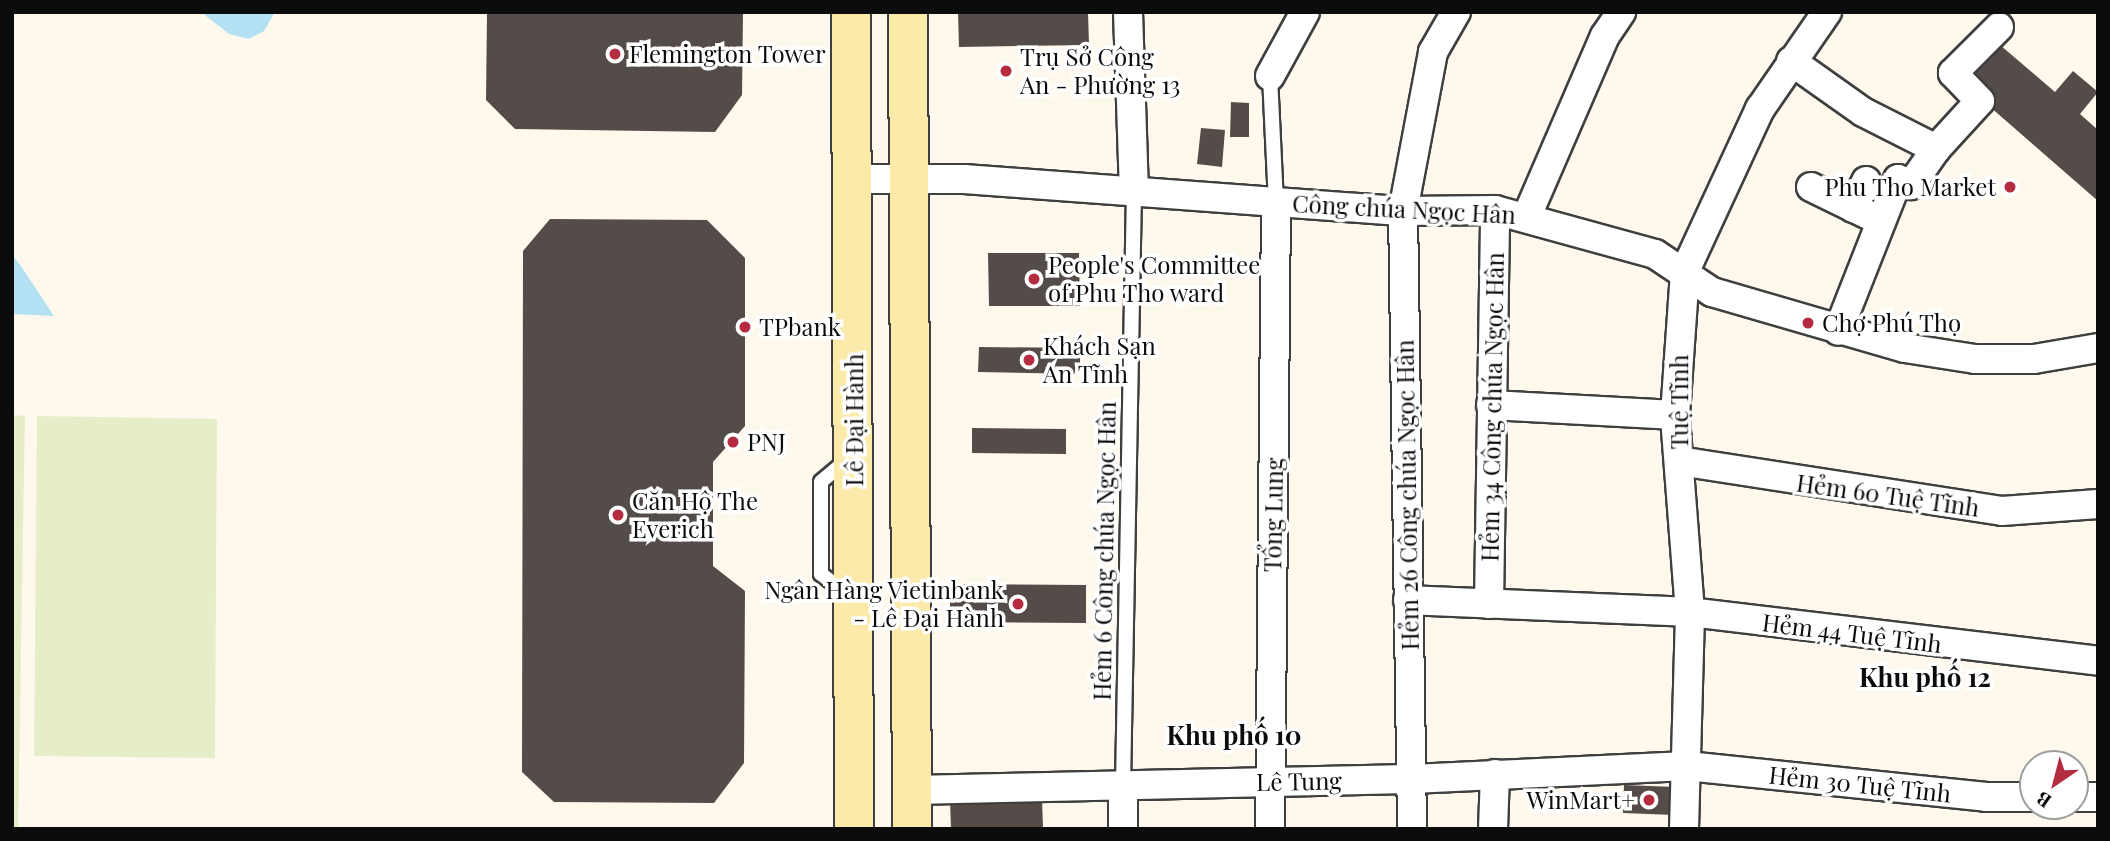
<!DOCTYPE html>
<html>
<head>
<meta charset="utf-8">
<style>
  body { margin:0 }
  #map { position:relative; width:2110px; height:841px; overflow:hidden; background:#fef9ec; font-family:"Playfair Display",serif }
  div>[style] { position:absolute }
  .pitch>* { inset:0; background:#e5eec9 }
  .water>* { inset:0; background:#b3e1f3 }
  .building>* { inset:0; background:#544c49 }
  .roads { filter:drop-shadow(2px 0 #3f3f3f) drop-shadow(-2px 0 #3f3f3f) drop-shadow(0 2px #3f3f3f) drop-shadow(0 -2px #3f3f3f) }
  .lane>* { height:14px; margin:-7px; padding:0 7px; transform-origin:7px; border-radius:7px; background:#fff }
  .street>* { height:28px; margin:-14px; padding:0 14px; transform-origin:14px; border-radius:14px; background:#fff }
  .secondary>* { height:38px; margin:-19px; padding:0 19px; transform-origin:19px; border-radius:19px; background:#fbeaaa }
  .dots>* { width:19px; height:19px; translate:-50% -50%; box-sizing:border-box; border:4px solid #fff; border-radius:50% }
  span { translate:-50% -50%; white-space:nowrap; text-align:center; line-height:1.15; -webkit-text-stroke:7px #fff; paint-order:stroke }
  .poi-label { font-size:24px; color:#0c0c0c }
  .left { translate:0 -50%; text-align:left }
  .right { translate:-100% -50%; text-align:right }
  .street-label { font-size:24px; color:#0c0c0c }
  .neighbourhood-label { font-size:26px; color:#0c0c0c; font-weight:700 }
  .frame { position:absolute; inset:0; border:14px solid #0c0c0c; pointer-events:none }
  .north { position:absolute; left:2019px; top:750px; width:70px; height:70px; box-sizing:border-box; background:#fff; border:2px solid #9e9e9e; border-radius:50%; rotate:215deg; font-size:19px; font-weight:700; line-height:28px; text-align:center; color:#0c0c0c }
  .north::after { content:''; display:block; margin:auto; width:24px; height:32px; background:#b52b3f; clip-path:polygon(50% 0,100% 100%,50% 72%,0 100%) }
</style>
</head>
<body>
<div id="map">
  <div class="pitch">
    <i style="clip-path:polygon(12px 415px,25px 416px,18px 829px,12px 829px)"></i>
    <i style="clip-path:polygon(37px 416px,217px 419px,215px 758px,34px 756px)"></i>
  </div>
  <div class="water">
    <i style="clip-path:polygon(201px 12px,275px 12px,264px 31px,249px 39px,229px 34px)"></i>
    <i style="clip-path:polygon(12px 255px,21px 266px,54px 316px,12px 314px)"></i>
  </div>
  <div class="building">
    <i style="clip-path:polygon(487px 12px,743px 12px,742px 95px,715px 132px,515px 129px,486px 100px)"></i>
    <i style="clip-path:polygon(958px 12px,1088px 12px,1089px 45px,959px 47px)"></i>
    <i style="clip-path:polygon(1993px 39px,2055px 92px,2073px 71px,2098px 92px,2080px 114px,2098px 130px,2098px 201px,1958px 79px)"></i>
    <i style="clip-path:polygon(1231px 102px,1249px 103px,1249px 137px,1230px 137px)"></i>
    <i style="clip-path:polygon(1201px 128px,1225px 130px,1222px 167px,1197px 164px)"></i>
    <i style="clip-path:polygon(550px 219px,707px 220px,745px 258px,745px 426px,713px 462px,713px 566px,745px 591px,744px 763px,714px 803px,554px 802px,522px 772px,523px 251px)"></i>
    <i style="clip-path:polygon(988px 253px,1079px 253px,1080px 306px,989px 306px)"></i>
    <i style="clip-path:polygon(979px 347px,1080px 348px,1080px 374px,978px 372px)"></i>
    <i style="clip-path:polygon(972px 428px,1066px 429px,1066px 454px,972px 453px)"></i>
    <i style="clip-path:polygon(950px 584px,1086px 585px,1086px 623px,950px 622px)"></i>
    <i style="clip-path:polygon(1624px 785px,1675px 787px,1674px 815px,1623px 813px)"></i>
    <i style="clip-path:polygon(1042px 800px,1043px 827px,951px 828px,950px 801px)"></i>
  </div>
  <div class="roads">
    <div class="lane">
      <i style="left:1270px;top:76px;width:126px;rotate:87.3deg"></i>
      <i style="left:848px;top:459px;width:35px;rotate:140deg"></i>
      <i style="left:821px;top:482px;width:92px;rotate:90deg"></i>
      <i style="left:821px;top:574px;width:35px;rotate:37deg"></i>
      <i style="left:1123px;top:785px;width:594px;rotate:-88.94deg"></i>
    </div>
    <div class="street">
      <i style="left:1128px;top:12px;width:179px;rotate:88.1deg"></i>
      <i style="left:1791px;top:61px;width:88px;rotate:35.3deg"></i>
      <i style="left:1863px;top:112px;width:82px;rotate:26.9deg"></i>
      <i style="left:1936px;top:149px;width:44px;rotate:124.8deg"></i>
      <i style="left:1911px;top:185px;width:14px;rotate:-155deg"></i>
      <i style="left:1898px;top:179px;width:163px;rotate:111.5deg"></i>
      <i style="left:1270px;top:76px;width:73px;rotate:-61.3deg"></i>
      <i style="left:1936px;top:149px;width:65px;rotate:-47.5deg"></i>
      <i style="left:1980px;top:101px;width:39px;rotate:-134deg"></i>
      <i style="left:1953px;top:73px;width:65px;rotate:-45deg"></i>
      <i style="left:853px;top:179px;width:111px"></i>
      <i style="left:964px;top:179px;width:440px;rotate:4.2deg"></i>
      <i style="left:1403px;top:211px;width:92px;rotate:-0.6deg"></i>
      <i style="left:1495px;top:210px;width:166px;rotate:15.4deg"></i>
      <i style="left:1655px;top:254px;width:69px;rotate:33.7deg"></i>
      <i style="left:1712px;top:292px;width:201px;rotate:16.2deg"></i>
      <i style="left:1905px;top:348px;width:71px;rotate:8.9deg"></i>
      <i style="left:1975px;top:359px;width:59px"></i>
      <i style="left:2034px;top:359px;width:65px;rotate:-9.8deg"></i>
      <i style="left:1811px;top:187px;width:78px;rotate:25.9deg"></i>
      <i style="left:1853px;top:208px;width:30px;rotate:-64deg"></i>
      <i style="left:1527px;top:216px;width:196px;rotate:-66.6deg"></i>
      <i style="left:1605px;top:36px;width:29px;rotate:-56deg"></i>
      <i style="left:1491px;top:405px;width:184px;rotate:3.1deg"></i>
      <i style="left:1679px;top:461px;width:327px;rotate:8.8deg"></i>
      <i style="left:2002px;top:511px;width:96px;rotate:-4.2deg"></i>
      <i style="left:1408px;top:600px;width:282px;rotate:2.4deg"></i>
      <i style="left:1690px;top:612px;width:411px;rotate:6.8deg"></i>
      <i style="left:1489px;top:604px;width:394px;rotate:-89.1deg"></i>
      <i style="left:1123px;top:785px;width:44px;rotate:90deg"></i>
      <i style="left:912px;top:790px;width:500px;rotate:-1.26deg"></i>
      <i style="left:1412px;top:779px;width:275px;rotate:-2.7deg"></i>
      <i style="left:1687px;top:766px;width:301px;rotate:5.9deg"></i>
      <i style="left:1986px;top:797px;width:47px"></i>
      <i style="left:2075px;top:797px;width:23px"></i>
      <i style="left:1270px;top:829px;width:627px;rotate:-89.45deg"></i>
      <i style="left:1412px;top:829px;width:618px;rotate:-90.83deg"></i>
      <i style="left:1403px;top:211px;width:162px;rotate:-79.3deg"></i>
      <i style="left:1433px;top:52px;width:46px;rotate:-60.1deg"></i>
      <i style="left:1493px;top:829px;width:55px;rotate:-87.9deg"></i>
      <i style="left:1684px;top:829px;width:217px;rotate:-88.4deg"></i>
      <i style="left:1690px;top:612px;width:198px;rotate:-94.4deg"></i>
      <i style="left:1675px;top:415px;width:144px;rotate:-86deg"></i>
      <i style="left:1685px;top:271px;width:179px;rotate:-65.2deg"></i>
      <i style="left:1760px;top:109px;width:118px;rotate:-55.4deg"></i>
    </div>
    <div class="secondary">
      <i style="left:851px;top:12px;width:817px;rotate:89.79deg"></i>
      <i style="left:908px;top:12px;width:817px;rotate:89.72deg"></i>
    </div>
  </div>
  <div class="dots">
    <i style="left:615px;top:54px;background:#b52b3f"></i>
    <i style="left:1006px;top:71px;background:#b52b3f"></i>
    <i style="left:2010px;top:187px;background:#b52b3f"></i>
    <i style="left:1034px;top:279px;background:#b52b3f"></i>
    <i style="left:1808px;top:323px;background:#b52b3f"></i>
    <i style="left:745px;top:327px;background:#b52b3f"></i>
    <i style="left:1029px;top:360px;background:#b52b3f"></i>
    <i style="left:733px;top:442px;background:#b52b3f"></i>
    <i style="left:618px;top:515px;background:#b52b3f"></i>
    <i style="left:1018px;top:604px;background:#b52b3f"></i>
    <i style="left:1649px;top:800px;background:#b52b3f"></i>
  </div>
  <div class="poi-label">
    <span class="left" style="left:629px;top:54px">Flemington Tower</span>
    <span class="left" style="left:1020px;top:71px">Trụ Sở Công<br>An - Phường 13</span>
    <span class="right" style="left:1996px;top:187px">Phu Tho Market</span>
    <span class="left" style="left:1048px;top:279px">People's Committee<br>of Phu Tho ward</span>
    <span class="left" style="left:1822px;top:323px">Chợ Phú Thọ</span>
    <span class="left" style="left:759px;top:327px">TPbank</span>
    <span class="left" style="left:1043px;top:360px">Khách Sạn<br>An Tĩnh</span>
    <span class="left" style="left:747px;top:442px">PNJ</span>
    <span class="left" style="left:632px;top:515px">Căn Hộ The<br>Everich</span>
    <span class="right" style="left:1004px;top:604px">Ngân Hàng Vietinbank<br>- Lê Đại Hành</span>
    <span class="right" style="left:1635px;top:800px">WinMart+</span>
  </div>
  <div class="street-label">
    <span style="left:1404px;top:209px;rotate:3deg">Công chúa Ngọc Hân</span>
    <span style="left:1679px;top:402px;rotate:-90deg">Tuệ Tĩnh</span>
    <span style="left:1492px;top:407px;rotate:-89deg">Hẻm 34 Công chúa Ngọc Hân</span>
    <span style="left:854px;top:420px;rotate:-90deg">Lê Đại Hành</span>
    <span style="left:1407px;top:495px;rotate:-91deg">Hẻm 26 Công chúa Ngọc Hân</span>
    <span style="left:1888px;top:495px;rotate:8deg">Hẻm 60 Tuệ Tĩnh</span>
    <span style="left:1273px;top:515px;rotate:-89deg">Tổng Lung</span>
    <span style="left:1104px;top:551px;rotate:-89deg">Hẻm 6 Công chúa Ngọc Hân</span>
    <span style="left:1852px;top:633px;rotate:7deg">Hẻm 44 Tuệ Tĩnh</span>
    <span style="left:1299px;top:781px;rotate:-1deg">Lê Tung</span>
    <span style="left:1860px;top:784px;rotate:6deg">Hẻm 30 Tuệ Tĩnh</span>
  </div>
  <div class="neighbourhood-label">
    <span style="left:1925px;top:677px">Khu phố 12</span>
    <span style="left:1234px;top:735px">Khu phố 10</span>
  </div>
  <div class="frame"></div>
  <div class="north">B</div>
</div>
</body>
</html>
